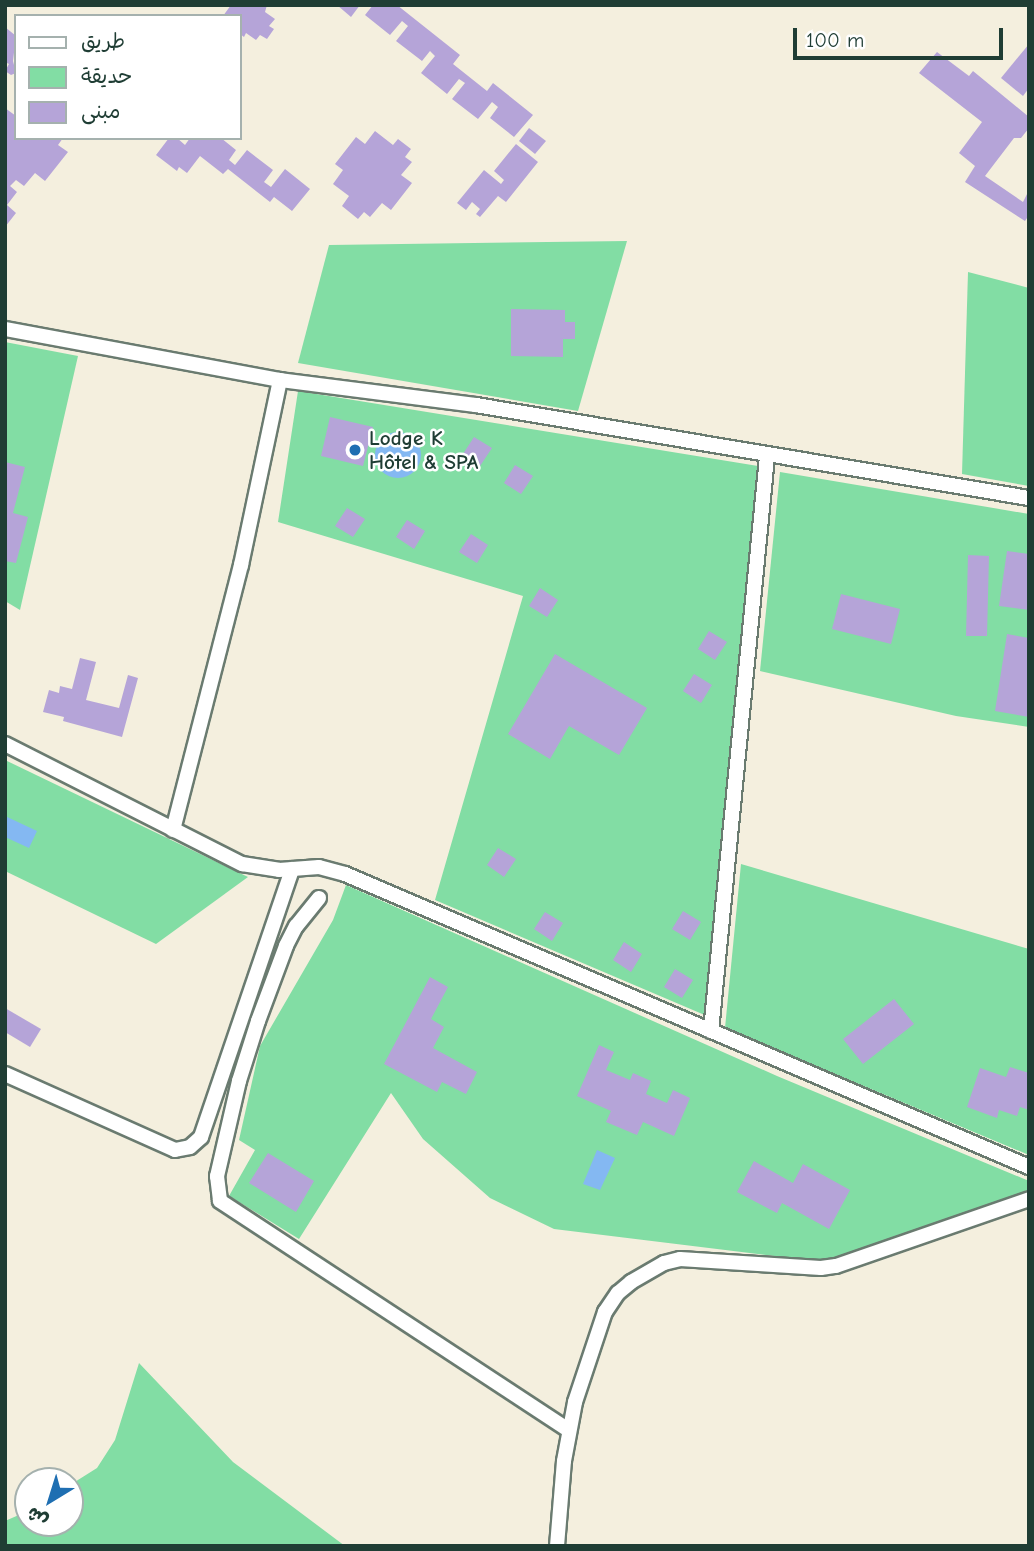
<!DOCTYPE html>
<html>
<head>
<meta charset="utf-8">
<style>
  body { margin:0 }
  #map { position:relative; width:1034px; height:1551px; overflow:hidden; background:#f4efde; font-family:"Comic Neue","Playpen Sans Arabic",sans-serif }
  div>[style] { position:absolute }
  .green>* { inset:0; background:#82dda4 }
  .water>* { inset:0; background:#84b8f2 }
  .round { border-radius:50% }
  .building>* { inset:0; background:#b5a4d8 }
  .roads { filter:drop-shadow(2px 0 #6a7b70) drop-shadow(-2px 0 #6a7b70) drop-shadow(0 2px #6a7b70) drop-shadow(0 -2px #6a7b70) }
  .minor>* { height:14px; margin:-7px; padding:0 7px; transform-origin:7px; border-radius:7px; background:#fff }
  .dots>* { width:19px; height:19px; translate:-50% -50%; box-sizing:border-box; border:4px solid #fff; border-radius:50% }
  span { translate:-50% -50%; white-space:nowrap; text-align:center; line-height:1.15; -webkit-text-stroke:5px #fff; paint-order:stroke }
  .poi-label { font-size:21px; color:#1f3d34; font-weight:700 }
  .left { translate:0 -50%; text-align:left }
  .frame { position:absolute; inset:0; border:7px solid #1f3d34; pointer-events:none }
  .legend { position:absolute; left:14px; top:14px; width:228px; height:126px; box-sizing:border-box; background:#fff; border:2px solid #a5b1ae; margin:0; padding:9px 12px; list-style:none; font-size:21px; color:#1f3d34 }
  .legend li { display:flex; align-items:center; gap:14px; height:35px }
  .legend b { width:35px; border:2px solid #a5b1ae }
  .north { position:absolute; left:14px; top:1467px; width:70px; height:70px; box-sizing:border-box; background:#fff; border:2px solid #a5b1ae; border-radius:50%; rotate:218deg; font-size:19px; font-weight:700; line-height:28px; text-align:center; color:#1f3d34 }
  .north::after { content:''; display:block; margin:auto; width:24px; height:32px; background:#1f6fb2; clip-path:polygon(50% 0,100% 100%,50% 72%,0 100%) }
  .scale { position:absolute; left:793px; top:28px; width:210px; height:32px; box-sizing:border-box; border:4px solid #1f3d34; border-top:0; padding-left:9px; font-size:21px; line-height:24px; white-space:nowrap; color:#1f3d34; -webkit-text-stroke:5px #fff; paint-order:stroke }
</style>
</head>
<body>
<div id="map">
  <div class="green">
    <i style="clip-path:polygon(627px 241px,578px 411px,298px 363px,329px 245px)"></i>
    <i style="clip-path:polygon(968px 272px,1029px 288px,1029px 486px,962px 474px)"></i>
    <i style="clip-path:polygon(5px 342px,78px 356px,20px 610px,5px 601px)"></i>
    <i style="clip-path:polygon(298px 391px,758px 466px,707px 1016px,435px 900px,523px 596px,278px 522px)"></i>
    <i style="clip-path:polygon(780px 472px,1029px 514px,1029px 727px,956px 716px,760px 671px)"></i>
    <i style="clip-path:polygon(5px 760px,248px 877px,156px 944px,5px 871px)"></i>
    <i style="clip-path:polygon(741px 864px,1029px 949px,1029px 1155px,725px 1028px)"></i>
    <i style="clip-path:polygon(346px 885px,777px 1076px,1029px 1181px,1029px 1190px,831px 1263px,554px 1229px,490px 1198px,423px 1139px,391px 1093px,299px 1239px,229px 1196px,255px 1150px,239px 1140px,260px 1046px,333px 920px)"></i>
    <i style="clip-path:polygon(139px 1363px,233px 1462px,345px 1546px,5px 1546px,5px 1521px,28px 1511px,28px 1523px,70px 1523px,70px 1485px,97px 1468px,115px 1440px)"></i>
  </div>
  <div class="water">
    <i class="round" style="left:375px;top:432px;width:46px;height:46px"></i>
    <i style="clip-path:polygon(5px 816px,37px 831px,29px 848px,5px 837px)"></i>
    <i style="clip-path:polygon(597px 1150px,615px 1158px,600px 1190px,583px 1184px)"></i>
  </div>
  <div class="building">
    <i style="clip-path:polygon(231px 5px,267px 5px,265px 12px,275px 19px,269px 26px,274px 29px,267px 39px,260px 35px,256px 40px,246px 33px,244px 37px,240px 34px,240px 16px,223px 16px)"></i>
    <i style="clip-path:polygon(337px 5px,360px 5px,351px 17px)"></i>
    <i style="clip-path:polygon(373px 5px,397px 5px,460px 55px,453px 64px,487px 91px,493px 83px,533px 115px,514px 137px,490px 118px,498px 107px,492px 102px,478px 119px,452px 99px,465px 83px,459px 79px,447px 94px,421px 73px,435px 56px,430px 51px,422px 61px,396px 41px,408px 26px,402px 21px,390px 35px,365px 15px)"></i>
    <i style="clip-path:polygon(5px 27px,16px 36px,13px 61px,16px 73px,11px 75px,5px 71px,9px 64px,5px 62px)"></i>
    <i style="clip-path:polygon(1029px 44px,1029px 88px,1023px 96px,1001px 78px)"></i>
    <i style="clip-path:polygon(937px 52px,969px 76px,973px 71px,1029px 117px,1029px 128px,1021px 138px,1014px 138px,985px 176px,1023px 202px,1029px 190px,1029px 215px,1025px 221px,965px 182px,975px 166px,959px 153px,982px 122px,919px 73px)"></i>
    <i style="clip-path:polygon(5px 108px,16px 116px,16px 138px,63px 138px,58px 145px,68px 152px,45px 181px,35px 173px,24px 186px,16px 180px,10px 186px,17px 192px,7px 205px,16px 213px,5px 227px)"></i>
    <i style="clip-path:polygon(529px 128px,546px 141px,535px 154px,519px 141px)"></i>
    <i style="clip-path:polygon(375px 131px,393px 145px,398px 139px,411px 149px,405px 157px,412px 162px,401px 175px,412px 183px,391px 210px,382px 203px,370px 217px,364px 212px,358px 219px,342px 206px,349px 196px,333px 184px,343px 170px,335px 164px,356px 137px,365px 144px)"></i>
    <i style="clip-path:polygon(169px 138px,177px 138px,185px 145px,190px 138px,221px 138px,236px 150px,229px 160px,235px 165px,247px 150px,273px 170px,264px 182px,271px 187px,285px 169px,310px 189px,292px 211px,274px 197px,270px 202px,228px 169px,223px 174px,200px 156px,187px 173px,179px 167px,177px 171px,156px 155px)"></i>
    <i style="clip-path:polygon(516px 144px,538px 162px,506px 202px,498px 196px,480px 217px,476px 214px,480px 209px,472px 202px,466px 210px,457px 203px,484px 170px,501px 184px,504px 180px,494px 171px)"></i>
    <i style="clip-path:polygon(511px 309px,565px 310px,565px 322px,575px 322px,575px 339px,563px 339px,563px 357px,511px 356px)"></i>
    <i style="clip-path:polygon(330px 417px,373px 427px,363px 466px,321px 456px)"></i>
    <i style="clip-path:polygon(474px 437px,492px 448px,480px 466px,463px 454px)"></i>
    <i style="clip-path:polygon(5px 462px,25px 467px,13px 513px,28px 517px,16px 563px,5px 561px)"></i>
    <i style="clip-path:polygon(515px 465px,533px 476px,521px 494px,504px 483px)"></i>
    <i style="clip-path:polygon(347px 508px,365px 519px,353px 537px,335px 526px)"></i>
    <i style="clip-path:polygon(407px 520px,425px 531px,414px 549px,396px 537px)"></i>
    <i style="clip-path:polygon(471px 534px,488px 545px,477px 563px,459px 552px)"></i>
    <i style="clip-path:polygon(1007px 551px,1029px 554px,1029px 610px,999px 606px)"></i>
    <i style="clip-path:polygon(968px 555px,989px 556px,987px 636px,966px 636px)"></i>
    <i style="clip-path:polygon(540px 588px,558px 600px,547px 617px,529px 606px)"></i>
    <i style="clip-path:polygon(841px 594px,900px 609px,891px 644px,832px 629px)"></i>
    <i style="clip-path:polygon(709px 631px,727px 642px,715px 660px,698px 649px)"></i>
    <i style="clip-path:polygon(1007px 634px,1029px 638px,1029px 717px,995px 711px)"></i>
    <i style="clip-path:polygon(555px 654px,647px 708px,619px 755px,569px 726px,550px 759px,508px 734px)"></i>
    <i style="clip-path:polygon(80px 658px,96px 662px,86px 700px,119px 708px,128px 675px,138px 678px,122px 737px,63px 721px,64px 717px,43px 712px,49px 690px,59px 693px,60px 686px,72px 689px)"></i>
    <i style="clip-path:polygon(694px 674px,712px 685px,701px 703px,683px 691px)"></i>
    <i style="clip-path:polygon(498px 848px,516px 859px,504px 877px,487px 865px)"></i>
    <i style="clip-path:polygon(683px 911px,701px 922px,690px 940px,672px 929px)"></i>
    <i style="clip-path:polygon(545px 912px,563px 923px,552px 941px,534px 929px)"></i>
    <i style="clip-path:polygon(624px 942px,642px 954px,631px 972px,613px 960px)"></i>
    <i style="clip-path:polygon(675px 969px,693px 980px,682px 998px,664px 987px)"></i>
    <i style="clip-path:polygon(430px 977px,448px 987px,431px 1019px,444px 1027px,433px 1048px,477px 1072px,466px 1094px,442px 1082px,437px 1092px,384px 1064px)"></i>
    <i style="clip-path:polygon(894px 999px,914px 1024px,863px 1064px,843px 1039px)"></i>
    <i style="clip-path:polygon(5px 1008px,41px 1029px,30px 1047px,5px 1032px)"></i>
    <i style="clip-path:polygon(599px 1045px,614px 1052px,606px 1070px,630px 1080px,633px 1073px,651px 1081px,646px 1094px,667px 1103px,673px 1090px,690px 1098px,674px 1136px,643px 1122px,637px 1135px,606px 1122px,611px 1111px,577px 1096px)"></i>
    <i style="clip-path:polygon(1010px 1067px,1029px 1073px,1029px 1110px,1020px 1107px,1017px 1116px,999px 1110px,997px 1118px,967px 1107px,980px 1068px,1006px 1077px)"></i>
    <i style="clip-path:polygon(268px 1153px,314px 1181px,296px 1212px,249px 1183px)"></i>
    <i style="clip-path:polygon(754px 1161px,793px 1183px,803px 1164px,850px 1190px,829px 1229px,782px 1203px,777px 1213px,737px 1192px)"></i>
  </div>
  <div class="roads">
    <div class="minor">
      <i style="left:5px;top:329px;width:280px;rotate:10.5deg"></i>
      <i style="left:280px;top:380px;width:198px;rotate:7.3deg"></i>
      <i style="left:476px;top:405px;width:561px;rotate:9.55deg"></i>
      <i style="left:5px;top:744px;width:266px;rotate:26.9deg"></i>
      <i style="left:242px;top:864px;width:37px;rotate:9deg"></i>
      <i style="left:279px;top:870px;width:40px;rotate:-4.3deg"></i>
      <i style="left:319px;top:867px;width:27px;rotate:15deg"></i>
      <i style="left:345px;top:874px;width:744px;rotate:23.19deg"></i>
      <i style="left:173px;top:830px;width:274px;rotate:-75.6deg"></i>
      <i style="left:241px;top:565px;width:189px;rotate:-78.1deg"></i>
      <i style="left:319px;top:898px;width:36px;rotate:129deg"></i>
      <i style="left:296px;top:926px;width:22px;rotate:117deg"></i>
      <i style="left:286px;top:946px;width:80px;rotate:110.5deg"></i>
      <i style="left:258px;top:1021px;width:63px;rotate:107.6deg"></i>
      <i style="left:239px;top:1081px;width:98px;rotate:103deg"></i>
      <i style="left:217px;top:1176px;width:25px;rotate:83deg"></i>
      <i style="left:220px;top:1201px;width:417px;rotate:33.3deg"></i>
      <i style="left:711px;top:1031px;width:577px;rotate:-84.43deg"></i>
      <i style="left:5px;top:1074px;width:186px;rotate:24.1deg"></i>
      <i style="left:175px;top:1150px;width:15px;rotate:-11deg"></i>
      <i style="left:190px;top:1147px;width:15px;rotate:-42deg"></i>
      <i style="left:201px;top:1137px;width:283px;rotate:-71.2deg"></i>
      <i style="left:557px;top:1546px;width:85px;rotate:-85.3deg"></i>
      <i style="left:564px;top:1461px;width:60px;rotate:-79.4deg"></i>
      <i style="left:575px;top:1402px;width:95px;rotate:-71.6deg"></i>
      <i style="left:605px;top:1312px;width:23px;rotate:-56deg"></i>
      <i style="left:618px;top:1293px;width:17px;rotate:-40deg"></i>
      <i style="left:631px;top:1282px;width:38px;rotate:-30deg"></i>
      <i style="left:664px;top:1263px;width:16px;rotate:-14deg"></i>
      <i style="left:680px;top:1259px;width:141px;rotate:3.7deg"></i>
      <i style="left:821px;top:1268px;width:15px;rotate:-8deg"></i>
      <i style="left:836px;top:1266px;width:204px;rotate:-19.1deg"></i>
    </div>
  </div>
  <div class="dots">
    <i style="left:355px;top:450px;background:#1f6fb2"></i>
  </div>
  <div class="poi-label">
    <span class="left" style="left:369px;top:450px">Lodge K<br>Hôtel &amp; SPA</span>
  </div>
  <div class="frame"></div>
  <ul class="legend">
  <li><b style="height:9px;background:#fff"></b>طريق</li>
  <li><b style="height:19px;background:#82dda4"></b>حديقة</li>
  <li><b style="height:19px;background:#b5a4d8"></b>مبنى</li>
  </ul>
  <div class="north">ش</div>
  <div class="scale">100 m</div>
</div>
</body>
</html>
